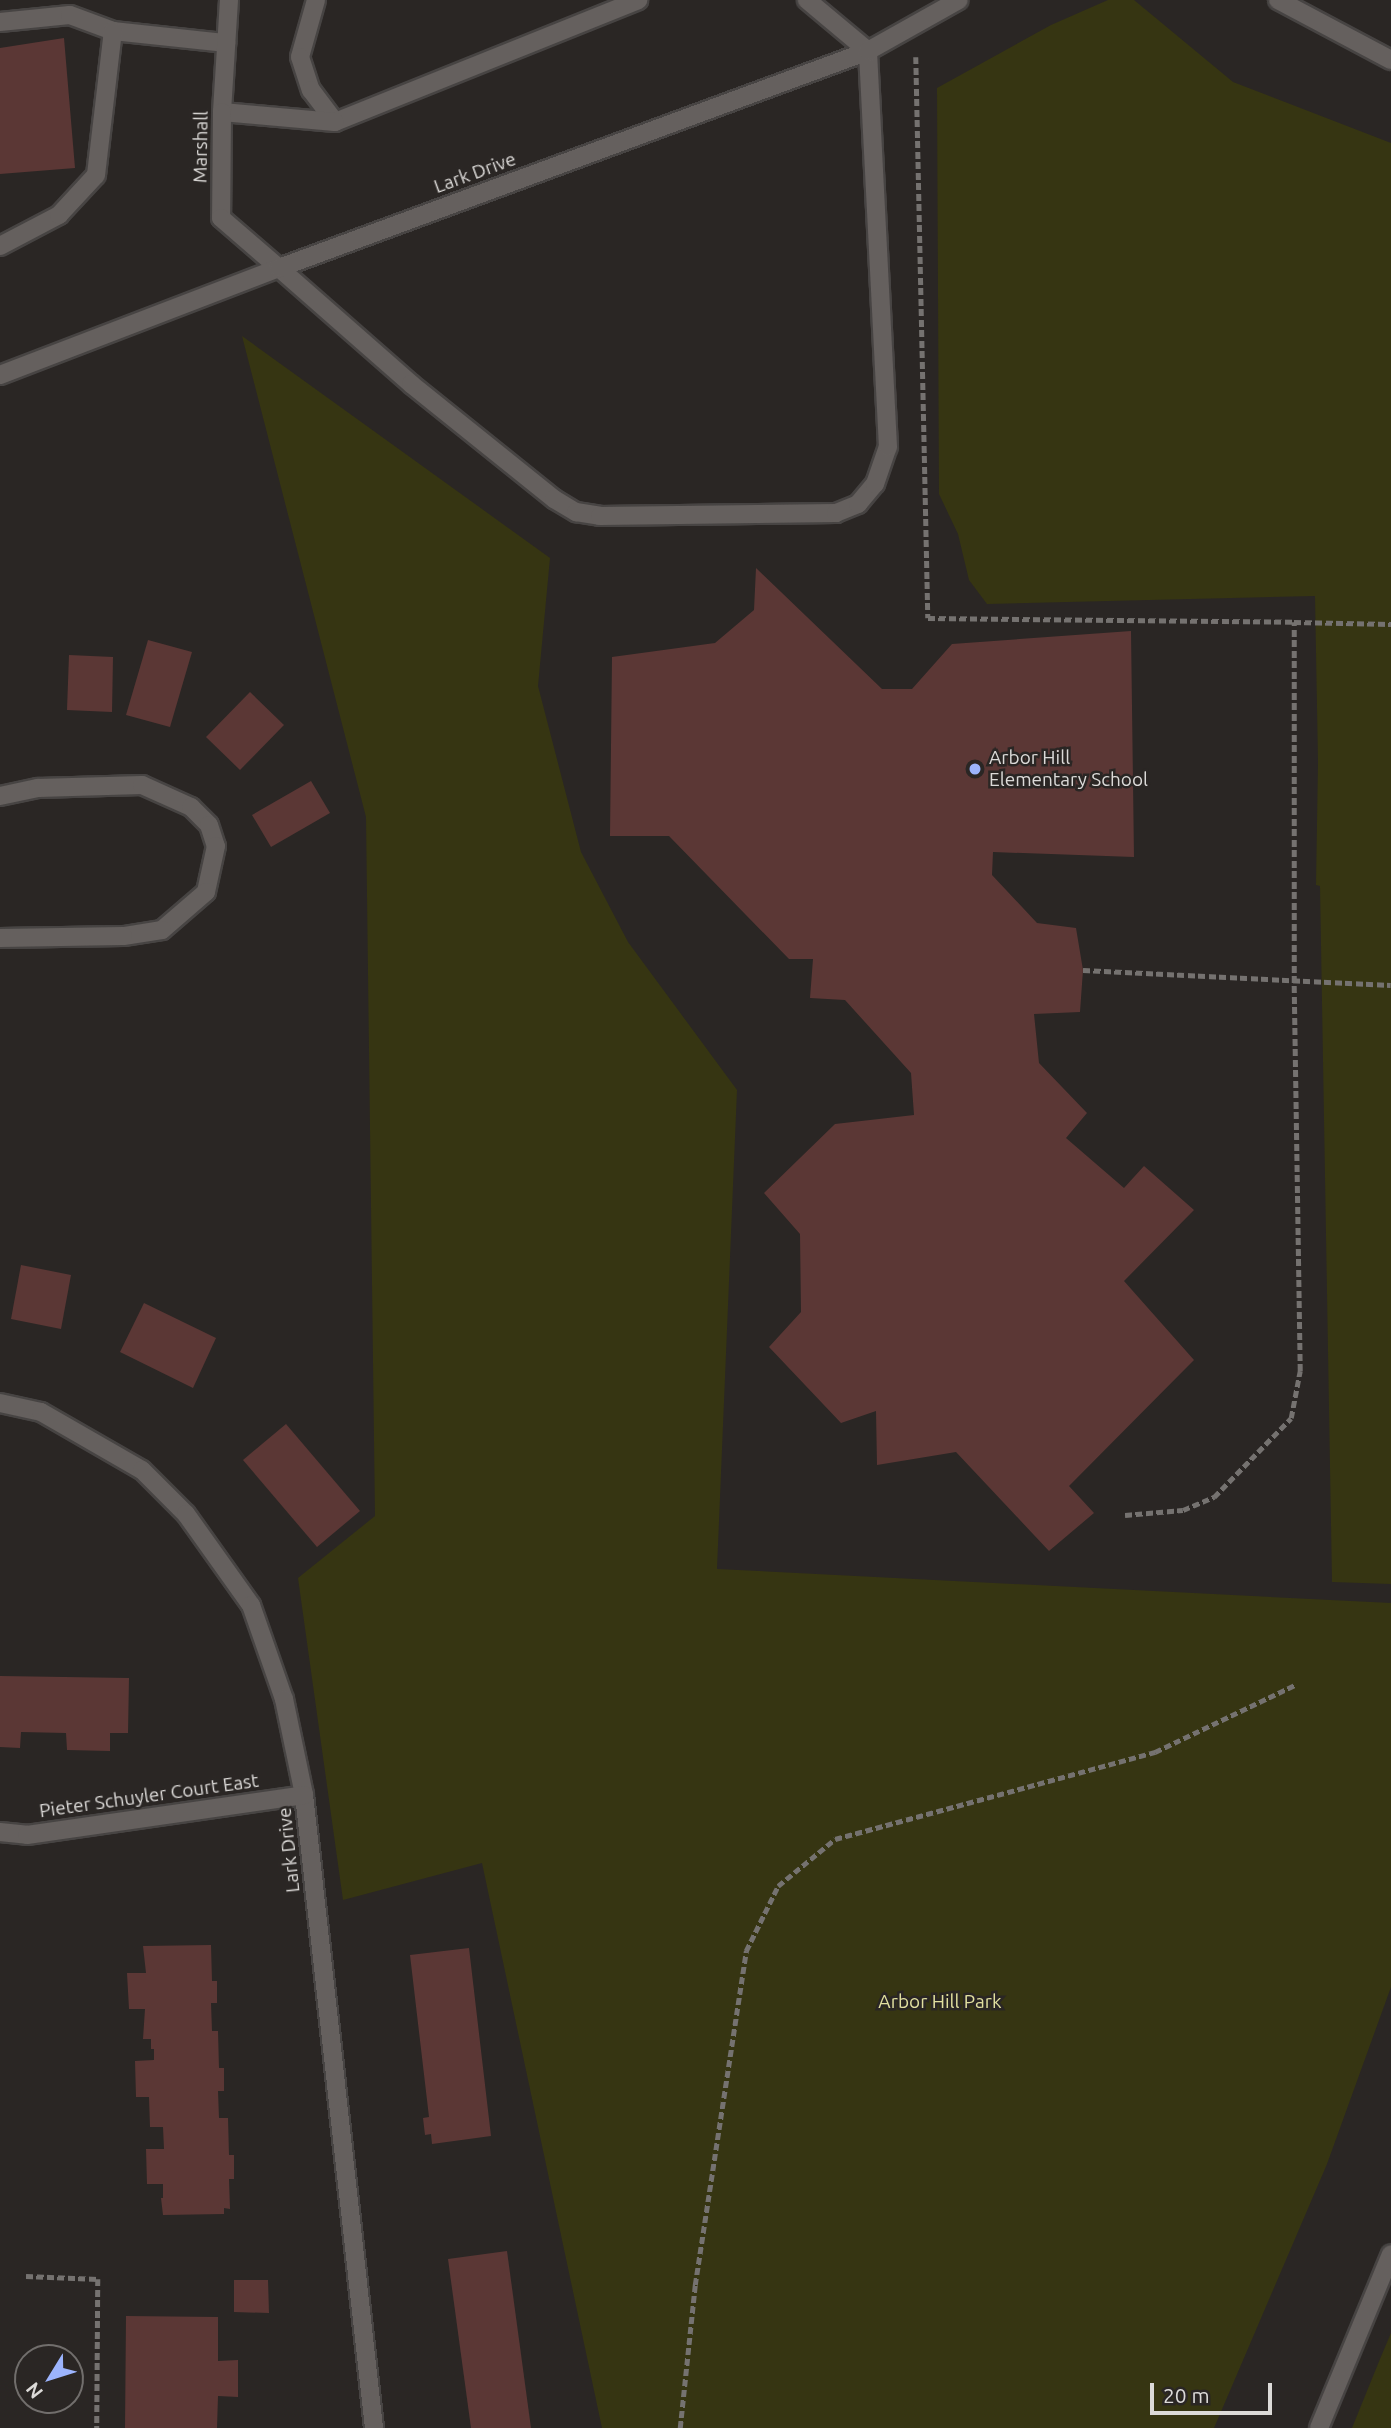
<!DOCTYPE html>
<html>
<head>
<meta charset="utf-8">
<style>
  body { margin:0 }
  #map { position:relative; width:1391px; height:2428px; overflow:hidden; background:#2a2624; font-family:Ubuntu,sans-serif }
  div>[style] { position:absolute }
  .green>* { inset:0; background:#363512 }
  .building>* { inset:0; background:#5b3735 }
  .path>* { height:4.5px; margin-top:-2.25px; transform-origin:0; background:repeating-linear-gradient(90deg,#757270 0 7px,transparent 0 10.5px) }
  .roads { filter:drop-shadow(2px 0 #474443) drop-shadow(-2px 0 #474443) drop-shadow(0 2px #474443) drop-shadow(0 -2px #474443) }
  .service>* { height:18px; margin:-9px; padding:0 9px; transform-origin:9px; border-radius:9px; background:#65605e }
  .minor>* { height:18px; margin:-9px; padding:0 9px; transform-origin:9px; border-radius:9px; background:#65605e }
  .tertiary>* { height:18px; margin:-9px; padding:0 9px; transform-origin:9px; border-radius:9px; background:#65605e }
  .dots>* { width:19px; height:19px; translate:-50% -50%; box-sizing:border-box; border:4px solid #2a2624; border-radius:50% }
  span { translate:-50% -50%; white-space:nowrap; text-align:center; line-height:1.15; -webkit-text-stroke:5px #2a2624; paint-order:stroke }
  .street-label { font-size:19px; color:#dcdad8 }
  .poi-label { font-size:19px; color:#dcdad8 }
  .left { translate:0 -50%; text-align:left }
  .park-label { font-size:19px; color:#e1df9f }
  .north { position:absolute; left:14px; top:2344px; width:70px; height:70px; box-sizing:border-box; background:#2a2624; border:2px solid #716e6c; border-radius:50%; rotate:232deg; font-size:19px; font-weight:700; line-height:28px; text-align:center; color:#dcdad8 }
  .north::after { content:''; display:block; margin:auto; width:24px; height:32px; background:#9cb4fd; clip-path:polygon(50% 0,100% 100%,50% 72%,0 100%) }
  .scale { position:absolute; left:1150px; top:2383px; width:122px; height:32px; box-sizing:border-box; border:4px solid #dcdad8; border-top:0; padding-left:9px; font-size:21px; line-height:24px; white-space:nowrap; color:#dcdad8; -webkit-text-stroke:5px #2a2624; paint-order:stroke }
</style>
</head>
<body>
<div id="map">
  <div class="green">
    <i style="clip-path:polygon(1108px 0,1134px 0,1233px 82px,1391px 143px,1391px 1584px,1332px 1582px,1320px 886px,1316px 885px,1318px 762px,1315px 596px,987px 604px,969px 580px,958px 534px,939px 494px,937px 88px,1051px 25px)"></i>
    <i style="clip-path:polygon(242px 336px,550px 558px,538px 686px,581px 852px,628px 942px,737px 1090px,717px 1569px,1391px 1603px,1391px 1987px,1327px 2164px,1214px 2428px,602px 2428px,482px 1863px,343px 1900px,298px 1578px,375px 1516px,366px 817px)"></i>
    <i style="clip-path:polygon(1391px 2333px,1391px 2428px,1352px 2428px,1380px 2359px)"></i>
  </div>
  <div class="building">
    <i style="clip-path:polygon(64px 38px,75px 168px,0 174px,0 48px)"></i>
    <i style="clip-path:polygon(756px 568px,882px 689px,912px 689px,952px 644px,1131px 631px,1134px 857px,993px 852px,992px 875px,1037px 923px,1076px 928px,1083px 970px,1080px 1012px,1034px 1014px,1039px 1063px,1087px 1113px,1066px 1138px,1124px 1188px,1144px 1166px,1194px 1210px,1124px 1281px,1194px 1360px,1069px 1486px,1094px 1513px,1049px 1551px,956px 1452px,877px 1465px,876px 1411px,841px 1423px,769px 1347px,801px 1312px,800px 1234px,764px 1193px,835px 1124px,914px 1115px,911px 1073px,845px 1000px,810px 998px,813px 959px,789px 959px,669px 836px,610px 836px,612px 657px,715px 643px,754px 610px)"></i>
    <i style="clip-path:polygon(148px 640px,192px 652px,170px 727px,126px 715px)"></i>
    <i style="clip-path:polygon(69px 655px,113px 657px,112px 712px,67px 710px)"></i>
    <i style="clip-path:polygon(250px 692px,284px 725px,240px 770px,206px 737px)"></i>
    <i style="clip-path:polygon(311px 781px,330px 813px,271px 847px,252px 815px)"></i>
    <i style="clip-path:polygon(21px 1265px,71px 1275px,61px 1329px,11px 1319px)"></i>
    <i style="clip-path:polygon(144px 1303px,216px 1338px,193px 1388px,120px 1352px)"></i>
    <i style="clip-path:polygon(286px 1424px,360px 1511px,317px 1547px,243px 1460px)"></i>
    <i style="clip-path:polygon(0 1676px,129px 1678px,128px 1733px,110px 1733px,110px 1751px,67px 1750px,66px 1733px,21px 1732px,20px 1748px,0 1747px)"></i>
    <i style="clip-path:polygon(211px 1945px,212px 1981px,217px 1981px,217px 2003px,211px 2003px,212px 2031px,218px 2031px,219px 2068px,224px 2068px,224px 2091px,218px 2091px,219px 2118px,228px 2118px,229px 2155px,234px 2155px,234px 2179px,229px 2179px,230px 2209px,224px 2208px,224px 2214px,163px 2215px,161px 2198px,163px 2198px,163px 2184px,147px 2184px,146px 2149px,164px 2149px,163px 2127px,150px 2127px,149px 2097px,136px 2097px,135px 2061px,154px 2060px,154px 2049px,151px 2049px,151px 2039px,143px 2039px,145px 2009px,129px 2009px,127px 1973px,146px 1973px,143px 1946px)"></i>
    <i style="clip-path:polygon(469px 1948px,491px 2136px,432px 2144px,431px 2134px,425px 2135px,423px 2118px,429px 2117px,410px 1955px)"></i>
    <i style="clip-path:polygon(507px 2251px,531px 2428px,471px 2428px,448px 2259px)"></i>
    <i style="clip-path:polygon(234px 2280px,268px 2280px,269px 2313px,234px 2312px)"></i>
    <i style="clip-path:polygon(126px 2316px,218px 2317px,218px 2361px,238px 2360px,238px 2397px,218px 2396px,217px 2428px,125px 2428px)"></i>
  </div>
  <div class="path">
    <i style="left:916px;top:57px;width:561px;rotate:88.77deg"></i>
    <i style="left:928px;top:618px;width:366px;rotate:0.6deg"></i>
    <i style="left:1083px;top:970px;width:308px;rotate:2.8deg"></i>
    <i style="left:1125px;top:1515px;width:58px;rotate:-4.9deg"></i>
    <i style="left:1183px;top:1510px;width:34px;rotate:-23deg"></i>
    <i style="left:1214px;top:1497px;width:110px;rotate:-45.7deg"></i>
    <i style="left:1291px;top:1418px;width:48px;rotate:-79.2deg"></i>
    <i style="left:1300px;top:1371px;width:388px;rotate:-90.9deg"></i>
    <i style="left:1294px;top:983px;width:361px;rotate:-90deg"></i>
    <i style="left:1294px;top:622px;width:97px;rotate:1.2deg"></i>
    <i style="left:26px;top:2276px;width:72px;rotate:2.4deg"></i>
    <i style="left:98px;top:2279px;width:149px;rotate:90.4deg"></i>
    <i style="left:680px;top:2428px;width:144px;rotate:-84deg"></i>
    <i style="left:695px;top:2285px;width:338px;rotate:-81.3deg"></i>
    <i style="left:746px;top:1951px;width:72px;rotate:-63.8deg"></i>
    <i style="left:778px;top:1886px;width:74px;rotate:-39.5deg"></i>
    <i style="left:835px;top:1839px;width:332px;rotate:-15.2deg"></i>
    <i style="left:1155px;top:1752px;width:155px;rotate:-25.6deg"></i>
  </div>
  <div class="roads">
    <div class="service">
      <i style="left:316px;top:0;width:59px;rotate:105.7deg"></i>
      <i style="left:300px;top:57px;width:35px;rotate:72deg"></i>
      <i style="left:311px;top:90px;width:40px;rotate:53deg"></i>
      <i style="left:335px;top:122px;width:327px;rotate:-21.9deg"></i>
      <i style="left:0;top:22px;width:70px;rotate:-5.7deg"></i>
      <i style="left:70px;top:15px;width:46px;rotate:20.4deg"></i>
      <i style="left:113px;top:31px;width:114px;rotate:6.1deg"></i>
      <i style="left:222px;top:112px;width:113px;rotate:5.1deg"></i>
      <i style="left:0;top:246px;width:67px;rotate:-27.7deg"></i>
      <i style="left:59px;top:215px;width:54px;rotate:-47.2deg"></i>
      <i style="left:96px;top:175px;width:145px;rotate:-83.3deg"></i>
      <i style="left:279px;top:268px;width:176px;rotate:41.3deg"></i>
      <i style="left:411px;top:384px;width:184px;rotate:38.8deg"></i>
      <i style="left:554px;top:499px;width:26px;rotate:31deg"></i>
      <i style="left:576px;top:512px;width:24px;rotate:9deg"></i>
      <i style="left:600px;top:516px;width:236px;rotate:-0.7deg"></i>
      <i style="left:836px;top:513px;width:24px;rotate:-22deg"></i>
      <i style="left:858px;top:504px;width:26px;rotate:-50deg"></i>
      <i style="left:875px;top:484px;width:39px;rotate:-71deg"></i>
      <i style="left:888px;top:447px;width:397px;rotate:-92.9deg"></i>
      <i style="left:868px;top:51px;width:80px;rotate:-140.1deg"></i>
    </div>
    <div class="minor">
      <i style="left:229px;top:0;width:112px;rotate:93.6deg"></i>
      <i style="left:222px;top:112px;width:106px;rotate:90.5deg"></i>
      <i style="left:221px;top:218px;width:77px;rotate:40.8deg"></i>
      <i style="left:1278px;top:0;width:128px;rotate:28deg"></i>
      <i style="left:0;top:375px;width:299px;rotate:-21deg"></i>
      <i style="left:279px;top:268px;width:628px;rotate:-20.22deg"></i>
      <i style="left:868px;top:51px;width:104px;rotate:-29.3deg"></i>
      <i style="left:0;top:796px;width:39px;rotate:-12deg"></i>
      <i style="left:38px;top:788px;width:104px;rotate:-1.7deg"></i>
      <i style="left:142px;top:785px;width:54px;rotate:24.2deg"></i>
      <i style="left:191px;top:807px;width:25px;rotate:45deg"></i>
      <i style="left:209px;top:825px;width:22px;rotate:72deg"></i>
      <i style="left:216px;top:846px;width:47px;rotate:102.3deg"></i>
      <i style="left:206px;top:892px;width:58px;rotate:139.2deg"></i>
      <i style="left:162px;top:930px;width:39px;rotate:171deg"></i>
      <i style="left:123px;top:936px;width:123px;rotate:179.1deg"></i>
      <i style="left:0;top:1403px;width:42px;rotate:12.4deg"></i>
      <i style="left:41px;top:1412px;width:116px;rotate:29.9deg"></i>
      <i style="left:142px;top:1470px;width:62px;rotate:45deg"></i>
      <i style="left:186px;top:1514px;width:112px;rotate:54.5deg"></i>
      <i style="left:251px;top:1605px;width:100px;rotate:70.7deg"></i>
      <i style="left:284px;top:1699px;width:98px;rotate:78.2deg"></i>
      <i style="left:304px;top:1795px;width:637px;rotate:83.69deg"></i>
      <i style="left:0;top:1832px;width:27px;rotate:6deg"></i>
      <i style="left:27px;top:1835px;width:280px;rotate:-8.2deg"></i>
    </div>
    <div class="tertiary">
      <i style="left:1319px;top:2428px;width:188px;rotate:-67.5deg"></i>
    </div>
  </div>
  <div class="dots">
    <i style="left:975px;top:769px;background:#9cb4fd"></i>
  </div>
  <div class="street-label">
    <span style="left:201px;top:147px;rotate:-89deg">Marshall</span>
    <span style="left:475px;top:173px;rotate:-20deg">Lark Drive</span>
    <span style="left:149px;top:1796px;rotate:-8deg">Pieter Schuyler Court East</span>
    <span style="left:289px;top:1850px;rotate:-96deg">Lark Drive</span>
  </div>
  <div class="poi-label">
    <span class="left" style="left:989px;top:769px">Arbor Hill<br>Elementary School</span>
  </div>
  <div class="park-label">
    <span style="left:940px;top:2002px">Arbor Hill Park</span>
  </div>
  <div class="north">N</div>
  <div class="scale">20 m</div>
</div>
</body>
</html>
